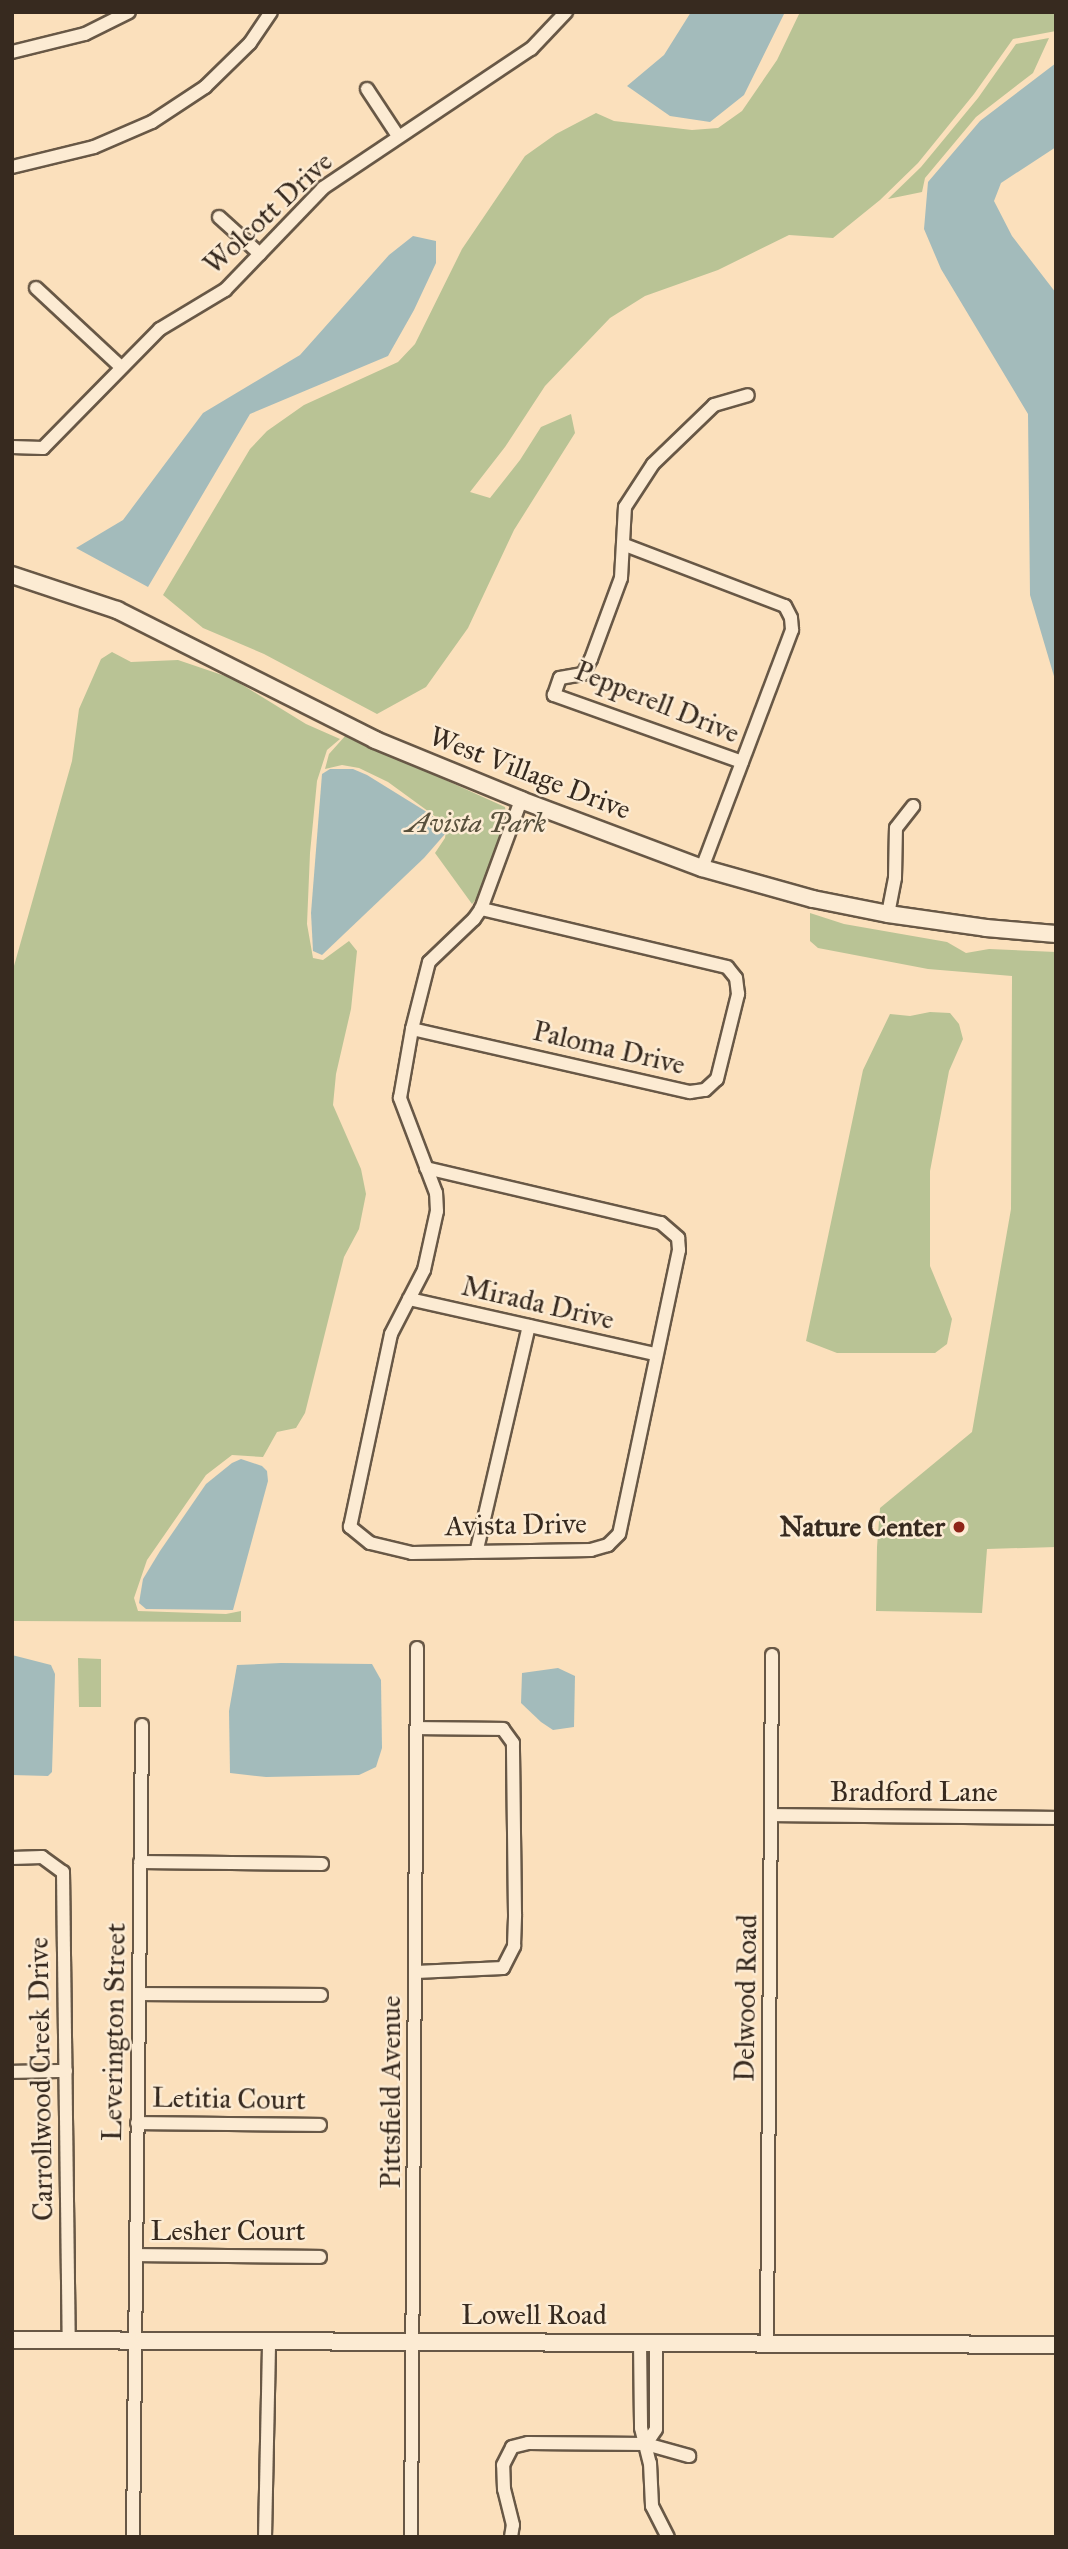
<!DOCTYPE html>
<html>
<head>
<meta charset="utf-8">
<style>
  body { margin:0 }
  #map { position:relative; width:1068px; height:2549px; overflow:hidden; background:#fbe0bc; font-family:"IM FELL Great Primer",serif }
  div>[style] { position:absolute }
  .green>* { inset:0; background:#b9c395 }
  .water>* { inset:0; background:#a3bbbb }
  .roads { filter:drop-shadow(2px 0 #685846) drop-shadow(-2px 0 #685846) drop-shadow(0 2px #685846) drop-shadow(0 -2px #685846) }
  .minor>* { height:12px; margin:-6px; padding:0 6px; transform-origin:6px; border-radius:6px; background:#fcebd3 }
  .tertiary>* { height:16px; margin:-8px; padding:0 8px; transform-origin:8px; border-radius:8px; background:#fcebd3 }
  .dots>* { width:19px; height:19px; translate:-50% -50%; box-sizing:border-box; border:4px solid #fcebd3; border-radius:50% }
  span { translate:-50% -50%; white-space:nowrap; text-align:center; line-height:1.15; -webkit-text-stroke:5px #fcebd3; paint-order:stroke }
  .street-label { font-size:28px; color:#372a1f }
  .park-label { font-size:28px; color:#58503c; font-style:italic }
  .poi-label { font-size:28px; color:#372a1f; font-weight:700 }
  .right { translate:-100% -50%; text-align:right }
  .frame { position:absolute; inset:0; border:14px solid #372a1f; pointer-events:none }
</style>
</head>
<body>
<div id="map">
  <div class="green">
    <i style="clip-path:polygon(800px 12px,1056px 12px,1056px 31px,1013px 39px,974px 94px,918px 163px,880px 200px,833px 238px,789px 235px,718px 270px,645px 296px,610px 318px,545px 386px,505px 447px,470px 492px,490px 498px,520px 460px,541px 427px,571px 414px,575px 433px,514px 530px,468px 628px,426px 687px,377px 714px,264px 654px,203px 628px,163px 595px,250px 449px,267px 431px,304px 405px,398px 362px,415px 344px,462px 249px,525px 156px,556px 134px,596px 113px,614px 121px,692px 130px,718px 128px,742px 111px,777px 60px)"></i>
    <i style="clip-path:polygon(1049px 38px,1033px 73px,976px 117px,925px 178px,922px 192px,888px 199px,921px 167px,978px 98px,1016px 44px)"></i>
    <i style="clip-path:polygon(112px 652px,131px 662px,178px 660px,231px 678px,306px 724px,340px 739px,327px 750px,317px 781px,310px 853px,307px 924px,313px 958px,323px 960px,349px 941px,357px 951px,351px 1009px,336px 1074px,333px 1105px,361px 1169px,366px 1194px,359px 1229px,344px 1257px,305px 1413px,296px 1428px,277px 1432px,263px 1457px,232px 1455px,206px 1475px,147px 1560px,134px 1598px,138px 1611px,226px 1614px,241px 1611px,241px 1622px,12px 1621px,12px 973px,72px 761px,79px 709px,101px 659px)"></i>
    <i style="clip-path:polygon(346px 735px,505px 807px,507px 820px,479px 896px,472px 904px,435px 853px,445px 838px,447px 825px,388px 782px,359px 768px,342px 765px,325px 769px,329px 754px)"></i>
    <i style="clip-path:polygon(810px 913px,844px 924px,947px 942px,966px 953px,989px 949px,1056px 952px,1056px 1547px,987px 1549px,982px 1613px,876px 1611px,877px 1547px,880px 1508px,972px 1432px,1011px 1209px,1012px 976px,928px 969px,818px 948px,810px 941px)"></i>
    <i style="clip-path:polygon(930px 1012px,950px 1013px,959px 1024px,963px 1039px,949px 1071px,930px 1171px,930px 1266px,952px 1319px,947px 1344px,935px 1353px,837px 1353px,806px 1341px,863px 1070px,890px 1014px,910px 1016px)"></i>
    <i style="clip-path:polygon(78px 1658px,101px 1659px,101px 1707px,79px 1707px)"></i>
  </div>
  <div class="water">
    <i style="clip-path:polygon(691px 12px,785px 12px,744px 95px,710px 122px,670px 116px,627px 86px,664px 55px)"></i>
    <i style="clip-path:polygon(1056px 63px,1056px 147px,1001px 183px,994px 201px,1012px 236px,1056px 293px,1056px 683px,1030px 595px,1028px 414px,941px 269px,924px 229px,928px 182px,980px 121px)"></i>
    <i style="clip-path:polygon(413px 236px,436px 241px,436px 263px,414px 310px,388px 356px,250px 414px,148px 587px,76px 548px,123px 520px,203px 413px,300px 355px,389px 255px)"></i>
    <i style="clip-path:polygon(330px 769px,353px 769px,367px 775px,430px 814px,445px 827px,445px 834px,424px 858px,322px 955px,313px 951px,311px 913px,322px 774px)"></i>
    <i style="clip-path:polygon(241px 1459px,262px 1466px,267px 1471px,268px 1481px,233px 1610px,146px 1609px,139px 1603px,143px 1579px,160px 1551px,206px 1484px,232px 1463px)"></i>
    <i style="clip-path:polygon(12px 1655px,51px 1665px,55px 1674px,52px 1772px,48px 1776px,12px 1775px)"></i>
    <i style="clip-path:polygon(281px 1663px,372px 1664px,381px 1680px,382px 1748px,376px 1767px,359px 1775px,266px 1777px,230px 1773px,229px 1711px,237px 1665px)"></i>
    <i style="clip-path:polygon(558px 1668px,575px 1676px,574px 1727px,553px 1730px,541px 1722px,521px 1703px,522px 1673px)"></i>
  </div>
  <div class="roads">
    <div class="minor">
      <i style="left:12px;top:52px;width:75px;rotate:-13.9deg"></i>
      <i style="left:85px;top:34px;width:49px;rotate:-26.6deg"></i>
      <i style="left:367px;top:89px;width:56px;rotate:56.6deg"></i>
      <i style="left:12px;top:167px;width:84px;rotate:-13.7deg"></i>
      <i style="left:94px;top:147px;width:63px;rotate:-23.3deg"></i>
      <i style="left:152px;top:122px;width:64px;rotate:-33.4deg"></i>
      <i style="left:205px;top:87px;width:63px;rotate:-44.4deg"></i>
      <i style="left:250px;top:43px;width:37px;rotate:-56deg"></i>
      <i style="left:219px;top:217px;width:55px;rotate:42.1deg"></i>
      <i style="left:36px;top:288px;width:116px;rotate:42.9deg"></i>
      <i style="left:12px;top:447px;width:31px;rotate:2deg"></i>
      <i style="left:43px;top:448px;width:167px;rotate:-45.5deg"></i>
      <i style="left:160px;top:329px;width:76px;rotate:-31deg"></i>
      <i style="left:225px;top:290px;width:141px;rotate:-46.1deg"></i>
      <i style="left:323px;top:188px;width:250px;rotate:-33.8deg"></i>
      <i style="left:531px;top:49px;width:51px;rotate:-46.6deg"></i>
      <i style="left:625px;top:545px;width:171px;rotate:20.9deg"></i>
      <i style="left:785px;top:606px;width:13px;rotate:63deg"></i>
      <i style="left:791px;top:618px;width:12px;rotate:85deg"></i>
      <i style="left:792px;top:630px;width:254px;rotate:110.7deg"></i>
      <i style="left:742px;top:762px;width:200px;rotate:-160.4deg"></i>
      <i style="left:554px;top:695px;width:18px;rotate:-71deg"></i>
      <i style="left:560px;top:678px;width:23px;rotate:-10deg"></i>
      <i style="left:583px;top:674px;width:17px;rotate:-62deg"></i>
      <i style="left:591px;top:659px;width:86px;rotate:-69.7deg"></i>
      <i style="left:621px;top:578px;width:71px;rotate:-86.8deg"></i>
      <i style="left:625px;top:507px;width:51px;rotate:-56.9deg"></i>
      <i style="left:653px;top:464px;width:85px;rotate:-44deg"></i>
      <i style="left:714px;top:405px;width:35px;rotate:-16deg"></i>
      <i style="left:888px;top:914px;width:37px;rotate:-79deg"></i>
      <i style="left:895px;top:878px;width:50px;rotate:-88.9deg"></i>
      <i style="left:896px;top:828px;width:28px;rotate:-52deg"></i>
      <i style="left:412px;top:1029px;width:285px;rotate:12.8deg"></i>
      <i style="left:690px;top:1092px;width:15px;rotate:-8deg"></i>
      <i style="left:705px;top:1090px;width:16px;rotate:-43deg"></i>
      <i style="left:717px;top:1079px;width:88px;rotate:-76.1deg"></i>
      <i style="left:738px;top:994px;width:16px;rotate:-97deg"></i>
      <i style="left:736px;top:978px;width:14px;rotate:-129deg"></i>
      <i style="left:727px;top:967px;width:253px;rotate:-166.7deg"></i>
      <i style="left:426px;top:1168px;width:241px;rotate:13.2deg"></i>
      <i style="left:661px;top:1223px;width:23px;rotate:41deg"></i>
      <i style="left:678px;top:1238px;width:12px;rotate:85deg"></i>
      <i style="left:679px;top:1250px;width:290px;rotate:101.9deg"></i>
      <i style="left:619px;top:1534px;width:16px;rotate:135deg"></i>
      <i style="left:608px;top:1545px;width:18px;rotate:164deg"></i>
      <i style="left:591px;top:1550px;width:179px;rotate:179deg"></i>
      <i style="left:412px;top:1553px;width:43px;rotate:-166.6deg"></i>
      <i style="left:370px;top:1543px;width:26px;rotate:-141deg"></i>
      <i style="left:350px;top:1527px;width:197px;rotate:-78deg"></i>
      <i style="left:391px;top:1334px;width:72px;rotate:-62.7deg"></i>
      <i style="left:424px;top:1270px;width:60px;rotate:-77.6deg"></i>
      <i style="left:437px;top:1211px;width:18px;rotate:-93deg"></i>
      <i style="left:436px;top:1193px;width:102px;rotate:-110.8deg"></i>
      <i style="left:400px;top:1098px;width:70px;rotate:-80.1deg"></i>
      <i style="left:412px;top:1029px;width:69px;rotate:-75.8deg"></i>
      <i style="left:429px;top:962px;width:62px;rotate:-43.7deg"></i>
      <i style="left:474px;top:919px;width:12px;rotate:-55deg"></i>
      <i style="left:481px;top:909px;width:116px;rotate:-69.8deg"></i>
      <i style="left:409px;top:1299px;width:252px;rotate:12.6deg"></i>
      <i style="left:477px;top:1549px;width:229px;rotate:-76.9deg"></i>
      <i style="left:772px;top:1815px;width:284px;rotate:0.6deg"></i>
      <i style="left:12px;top:1858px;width:30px;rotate:-2deg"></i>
      <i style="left:42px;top:1857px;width:26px;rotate:36deg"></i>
      <i style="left:63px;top:1872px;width:468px;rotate:89.3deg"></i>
      <i style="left:140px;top:1862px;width:182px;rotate:0.6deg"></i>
      <i style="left:416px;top:1972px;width:87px;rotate:-2.6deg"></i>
      <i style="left:503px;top:1968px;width:25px;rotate:-63deg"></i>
      <i style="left:514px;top:1946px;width:32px;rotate:-88deg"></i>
      <i style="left:515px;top:1914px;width:171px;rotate:-90.7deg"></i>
      <i style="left:513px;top:1743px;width:17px;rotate:-126deg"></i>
      <i style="left:503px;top:1729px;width:86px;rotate:-179.3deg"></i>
      <i style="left:139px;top:1994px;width:182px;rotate:0.3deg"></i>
      <i style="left:12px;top:2072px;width:54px;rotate:-1.1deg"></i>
      <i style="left:137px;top:2123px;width:183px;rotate:0.6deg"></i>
      <i style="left:136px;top:2255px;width:184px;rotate:0.6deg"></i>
      <i style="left:767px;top:2341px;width:686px;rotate:-89.58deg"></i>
      <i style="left:640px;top:2342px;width:86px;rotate:89.3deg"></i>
      <i style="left:641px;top:2428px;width:36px;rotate:76deg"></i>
      <i style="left:650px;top:2463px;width:43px;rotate:87.3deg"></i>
      <i style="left:652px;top:2506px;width:35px;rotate:63deg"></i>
      <i style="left:646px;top:2444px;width:18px;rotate:-56deg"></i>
      <i style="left:656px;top:2429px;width:87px;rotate:-90deg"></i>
      <i style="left:133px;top:2537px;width:812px;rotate:-89.36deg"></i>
      <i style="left:265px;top:2537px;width:196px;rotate:-88.8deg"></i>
      <i style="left:411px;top:2537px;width:889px;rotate:-89.61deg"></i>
      <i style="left:511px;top:2537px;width:12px;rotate:-81deg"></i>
      <i style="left:513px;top:2525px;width:37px;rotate:-104deg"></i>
      <i style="left:504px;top:2489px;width:24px;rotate:-92deg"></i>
      <i style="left:503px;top:2465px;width:20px;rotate:-63deg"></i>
      <i style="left:512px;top:2447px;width:16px;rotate:-14deg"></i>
      <i style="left:528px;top:2443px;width:118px;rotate:0.5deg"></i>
      <i style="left:646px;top:2444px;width:45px;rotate:15.6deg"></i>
    </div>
    <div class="tertiary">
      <i style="left:12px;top:575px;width:111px;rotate:18.4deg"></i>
      <i style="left:117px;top:610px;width:289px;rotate:26.7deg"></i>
      <i style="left:375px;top:740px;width:158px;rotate:22.3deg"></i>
      <i style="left:521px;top:800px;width:193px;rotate:20.6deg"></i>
      <i style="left:702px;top:868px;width:115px;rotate:15.6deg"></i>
      <i style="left:813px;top:899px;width:76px;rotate:11.3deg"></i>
      <i style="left:888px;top:914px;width:99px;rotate:8.1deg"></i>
      <i style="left:986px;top:928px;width:70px;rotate:4.9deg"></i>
      <i style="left:12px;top:2340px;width:1044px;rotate:0.27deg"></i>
    </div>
  </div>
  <div class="dots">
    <i style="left:959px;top:1527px;background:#8f2418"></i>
  </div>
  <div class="street-label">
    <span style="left:268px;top:213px;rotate:-43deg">Wolcott Drive</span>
    <span style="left:657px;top:702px;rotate:22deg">Pepperell Drive</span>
    <span style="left:530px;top:773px;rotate:21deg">West Village Drive</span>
    <span style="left:609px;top:1048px;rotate:13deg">Paloma Drive</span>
    <span style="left:538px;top:1303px;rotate:13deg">Mirada Drive</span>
    <span style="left:516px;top:1525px;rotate:-1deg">Avista Drive</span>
    <span style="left:914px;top:1792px">Bradford Lane</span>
    <span style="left:746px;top:1998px;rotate:-89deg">Delwood Road</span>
    <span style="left:114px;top:2032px;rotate:-89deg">Leverington Street</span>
    <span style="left:41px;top:2079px;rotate:-91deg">Carrollwood Creek Drive</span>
    <span style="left:391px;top:2092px;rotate:-90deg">Pittsfield Avenue</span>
    <span style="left:229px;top:2099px;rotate:1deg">Letitia Court</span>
    <span style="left:228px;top:2231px">Lesher Court</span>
    <span style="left:534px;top:2315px">Lowell Road</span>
  </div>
  <div class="park-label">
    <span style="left:476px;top:823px">Avista Park</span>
  </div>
  <div class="poi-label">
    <span class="right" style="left:945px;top:1527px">Nature Center</span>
  </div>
  <div class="frame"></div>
</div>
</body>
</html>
